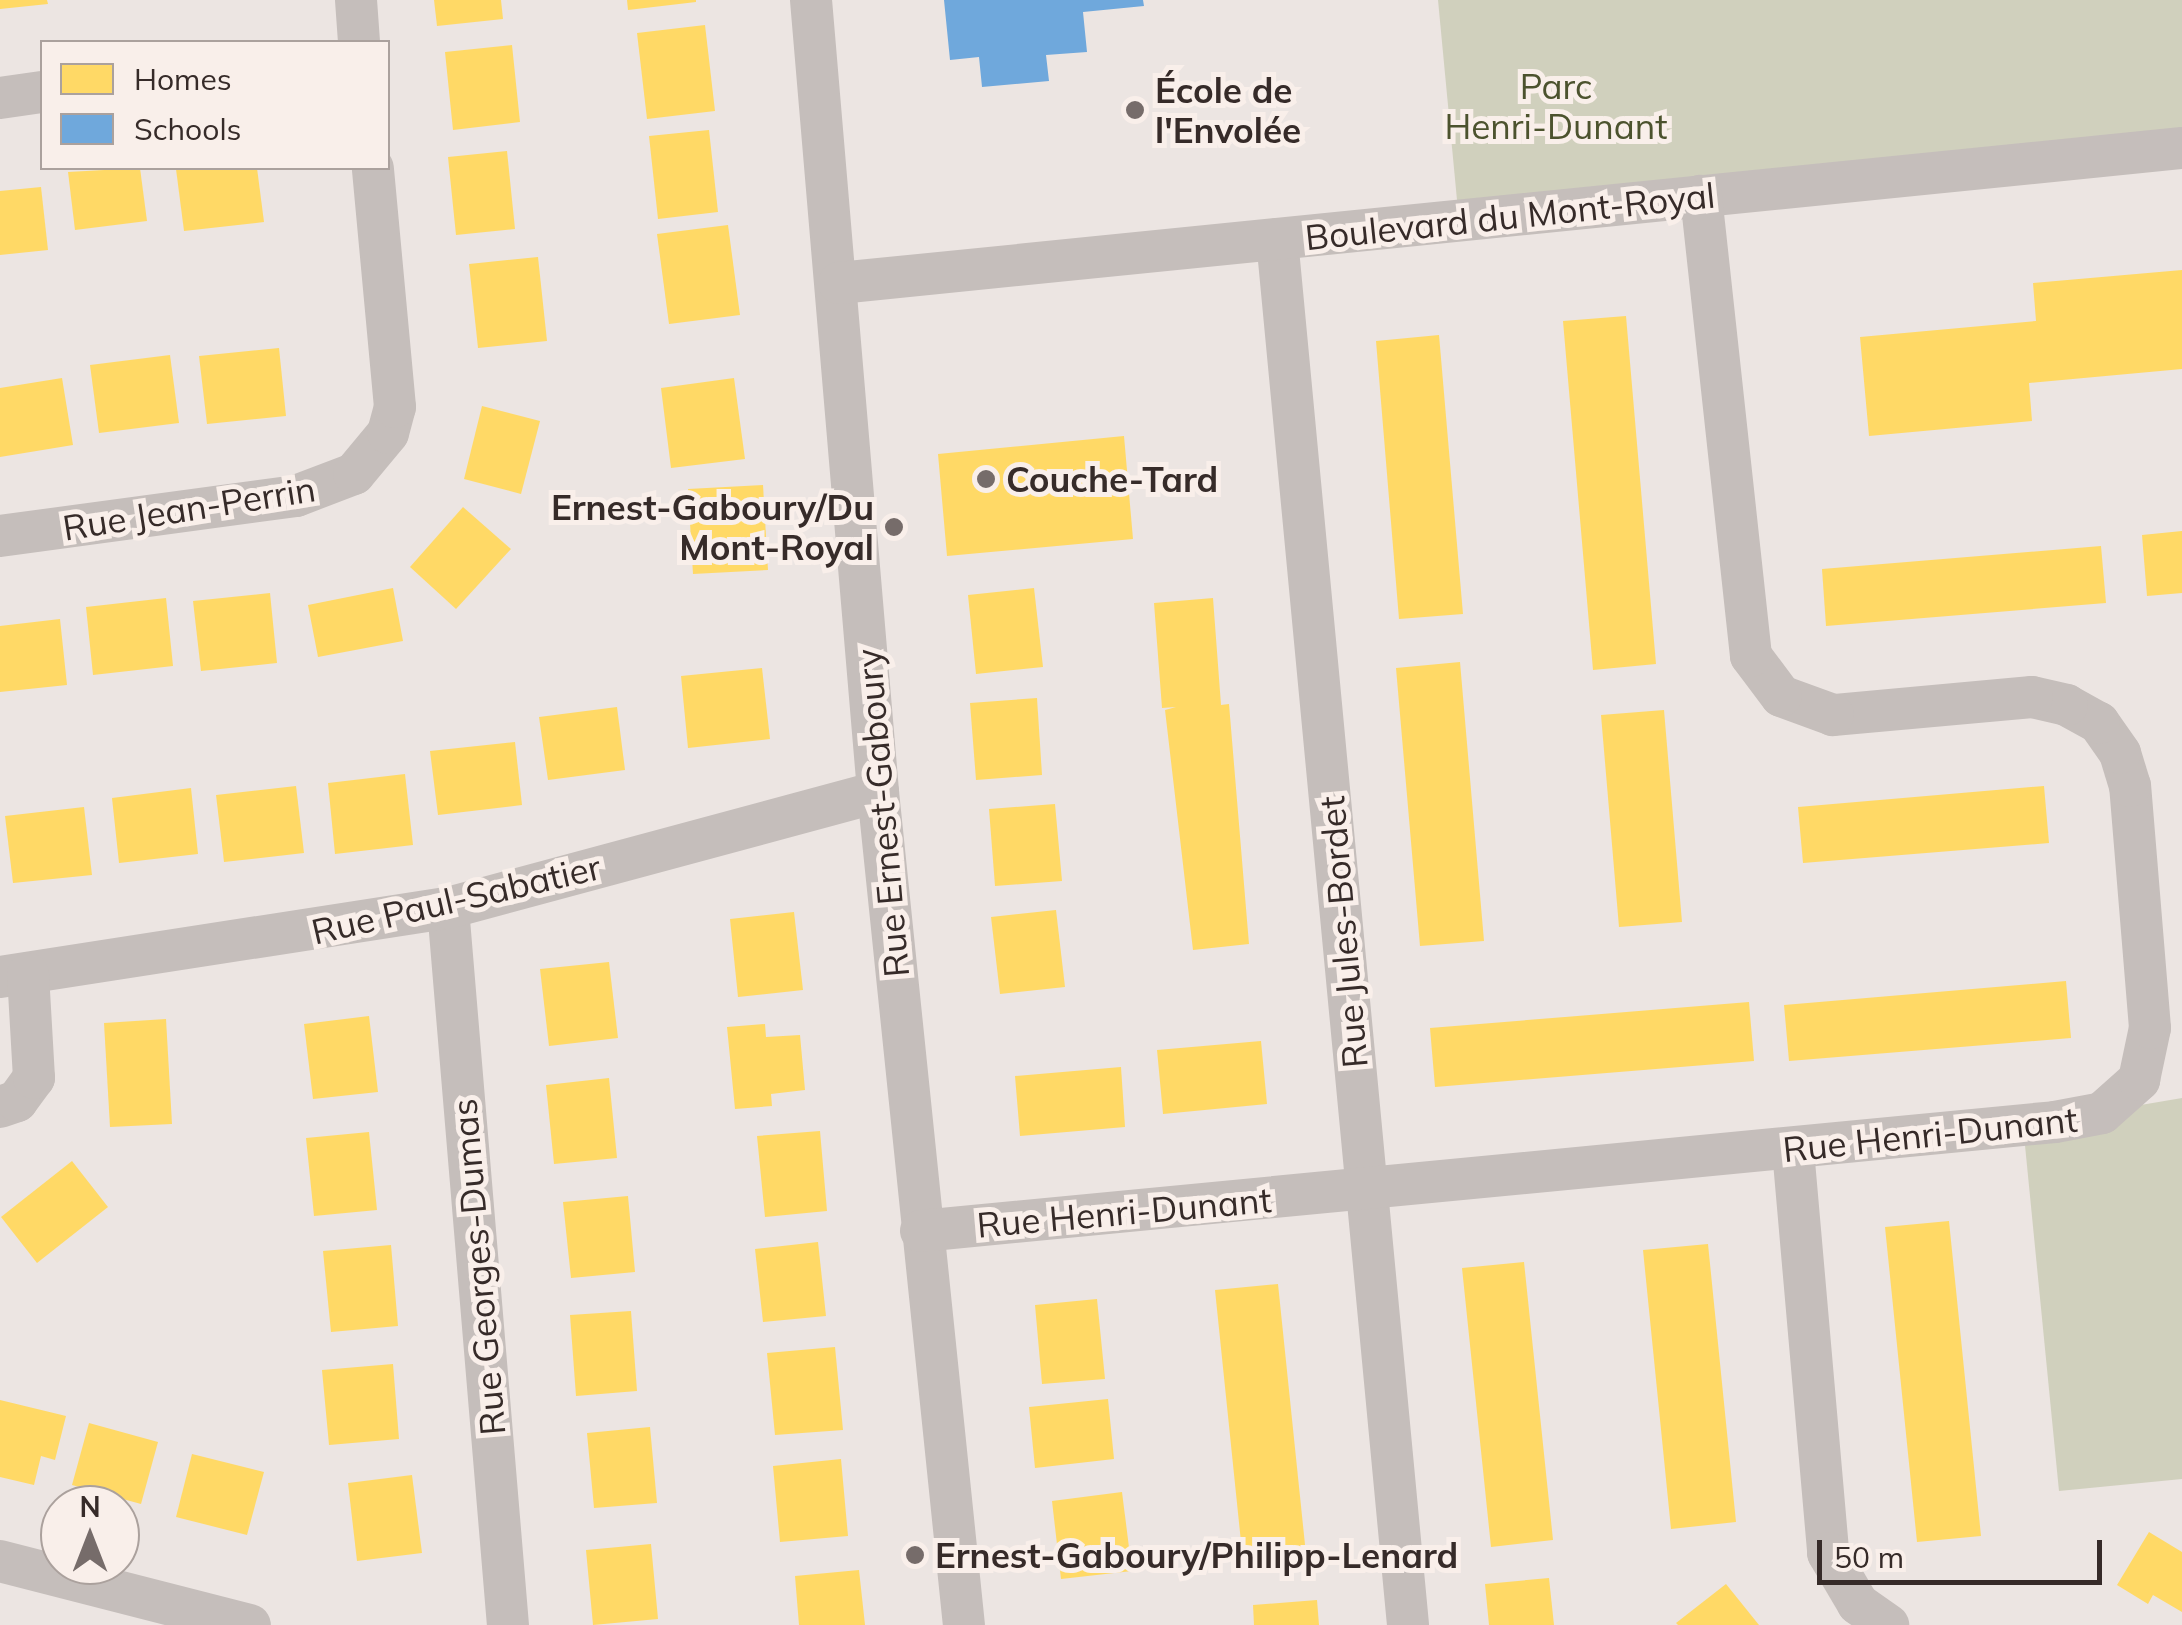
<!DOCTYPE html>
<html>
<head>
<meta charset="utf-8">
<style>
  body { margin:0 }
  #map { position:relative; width:2182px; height:1625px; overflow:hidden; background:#ece5e2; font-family:Mulish,sans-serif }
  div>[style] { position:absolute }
  .green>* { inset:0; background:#d0d0bd }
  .homes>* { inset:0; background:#ffd966 }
  .schools>* { inset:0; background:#6fa8dc }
  .street>* { height:42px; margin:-21px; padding:0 21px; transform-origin:21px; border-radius:21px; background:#c5bebb }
  .dots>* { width:28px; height:28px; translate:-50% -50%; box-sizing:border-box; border:5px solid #f9efea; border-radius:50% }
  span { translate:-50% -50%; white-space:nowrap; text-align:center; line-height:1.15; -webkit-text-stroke:10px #f9efea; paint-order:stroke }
  .park-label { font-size:35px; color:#4c532e }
  .poi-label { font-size:35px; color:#362b29; font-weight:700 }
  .left { translate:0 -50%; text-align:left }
  .right { translate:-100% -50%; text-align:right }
  .street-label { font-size:35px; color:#362b29 }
  .legend { position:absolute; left:40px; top:40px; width:350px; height:130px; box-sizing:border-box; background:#f9efea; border:2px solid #aba19d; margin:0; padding:12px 18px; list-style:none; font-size:30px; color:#362b29 }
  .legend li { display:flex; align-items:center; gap:20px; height:50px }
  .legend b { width:50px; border:2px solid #aba19d }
  .north { position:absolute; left:40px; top:1485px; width:100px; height:100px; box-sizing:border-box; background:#f9efea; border:2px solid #aba19d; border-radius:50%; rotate:0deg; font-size:28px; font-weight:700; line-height:40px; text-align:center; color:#362b29 }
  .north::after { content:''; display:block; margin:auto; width:35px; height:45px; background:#766c6a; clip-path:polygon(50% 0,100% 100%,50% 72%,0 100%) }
  .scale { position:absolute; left:1817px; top:1540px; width:285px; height:45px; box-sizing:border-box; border:5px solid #362b29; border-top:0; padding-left:12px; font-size:30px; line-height:35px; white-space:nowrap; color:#362b29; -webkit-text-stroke:8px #f9efea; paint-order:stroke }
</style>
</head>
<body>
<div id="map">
  <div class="green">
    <i style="clip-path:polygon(1438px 0,2182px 0,2182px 148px,1459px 221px)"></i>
    <i style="clip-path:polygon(2182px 1098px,2182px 1479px,2059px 1491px,2023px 1125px)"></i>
  </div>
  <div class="homes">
    <i style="clip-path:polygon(0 0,47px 0,48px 4px,0 9px)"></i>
    <i style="clip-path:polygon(434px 0,501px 0,503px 19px,437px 26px)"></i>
    <i style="clip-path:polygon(627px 0,696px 0,696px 2px,628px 10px)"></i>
    <i style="clip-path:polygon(705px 25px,715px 111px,647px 119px,637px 33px)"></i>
    <i style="clip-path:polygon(512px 45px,520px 122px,453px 130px,445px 52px)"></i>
    <i style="clip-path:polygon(709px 130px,718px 212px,658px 219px,649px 136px)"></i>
    <i style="clip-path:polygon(507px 151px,515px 229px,456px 235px,448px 157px)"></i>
    <i style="clip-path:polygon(140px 168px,147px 221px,75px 230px,68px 172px)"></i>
    <i style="clip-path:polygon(257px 168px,264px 222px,184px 231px,176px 169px)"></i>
    <i style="clip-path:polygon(41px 187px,48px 250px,0 255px,0 191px)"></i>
    <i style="clip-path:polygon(728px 225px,740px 315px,669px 324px,657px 234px)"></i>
    <i style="clip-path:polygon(538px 257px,547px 341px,478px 348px,469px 264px)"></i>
    <i style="clip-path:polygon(2182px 270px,2182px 369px,2029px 383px,2032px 421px,1869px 436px,1860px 337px,2036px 321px,2033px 283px)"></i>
    <i style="clip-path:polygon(1626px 316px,1656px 664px,1593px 670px,1563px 321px)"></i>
    <i style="clip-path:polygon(1439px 335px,1463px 614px,1399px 619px,1376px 341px)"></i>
    <i style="clip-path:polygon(279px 348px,286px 416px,207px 424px,199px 356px)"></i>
    <i style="clip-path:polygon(170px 355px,179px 423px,99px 433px,90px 365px)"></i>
    <i style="clip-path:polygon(62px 378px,73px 445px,0 457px,0 388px)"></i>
    <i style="clip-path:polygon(734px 378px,745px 459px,671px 468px,661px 388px)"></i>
    <i style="clip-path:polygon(482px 406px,540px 421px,521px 494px,464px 479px)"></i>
    <i style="clip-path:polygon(1124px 436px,1133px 539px,947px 556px,938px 454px)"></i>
    <i style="clip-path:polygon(763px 485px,768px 570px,693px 574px,688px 489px)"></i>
    <i style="clip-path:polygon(463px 507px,511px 549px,456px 609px,410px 567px)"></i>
    <i style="clip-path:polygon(2182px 531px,2182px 593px,2147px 596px,2142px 535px)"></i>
    <i style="clip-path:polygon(2101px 546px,2106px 603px,1826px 626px,1822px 569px)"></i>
    <i style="clip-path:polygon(393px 588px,403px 641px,318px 657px,308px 605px)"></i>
    <i style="clip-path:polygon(1034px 588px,1043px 667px,976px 674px,968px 595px)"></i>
    <i style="clip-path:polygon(270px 593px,277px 663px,201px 671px,193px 601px)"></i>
    <i style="clip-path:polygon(166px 598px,173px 666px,93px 675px,86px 607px)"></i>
    <i style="clip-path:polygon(1213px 598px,1221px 705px,1229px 704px,1249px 944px,1193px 950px,1165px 710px,1176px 707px,1162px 708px,1154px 603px)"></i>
    <i style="clip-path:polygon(60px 619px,67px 685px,0 692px,0 626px)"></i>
    <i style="clip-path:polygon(1460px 662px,1484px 941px,1420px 946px,1396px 668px)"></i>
    <i style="clip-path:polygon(762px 668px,770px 739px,688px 748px,681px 676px)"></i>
    <i style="clip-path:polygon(1037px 698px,1042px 775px,976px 780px,970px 703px)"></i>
    <i style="clip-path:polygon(617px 707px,625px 770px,548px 780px,539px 717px)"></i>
    <i style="clip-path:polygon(1664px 710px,1682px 922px,1619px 927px,1601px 715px)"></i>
    <i style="clip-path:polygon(515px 742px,522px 805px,438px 815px,430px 751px)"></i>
    <i style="clip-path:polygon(405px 774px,413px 845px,335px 854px,328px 783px)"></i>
    <i style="clip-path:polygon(296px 786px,304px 853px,224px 862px,216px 795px)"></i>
    <i style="clip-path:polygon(2044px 786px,2049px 843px,1803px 863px,1798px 807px)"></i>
    <i style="clip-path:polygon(191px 788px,198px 854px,119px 863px,112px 798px)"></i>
    <i style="clip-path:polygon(1055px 804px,1062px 881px,995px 886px,989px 809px)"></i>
    <i style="clip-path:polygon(84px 807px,92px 875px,13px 883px,5px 816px)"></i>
    <i style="clip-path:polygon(1056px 910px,1065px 987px,1000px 994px,991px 917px)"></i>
    <i style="clip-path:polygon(794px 912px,803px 990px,738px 997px,730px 919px)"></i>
    <i style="clip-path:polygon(609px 962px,618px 1038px,549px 1046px,540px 969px)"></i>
    <i style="clip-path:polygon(2066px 981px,2071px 1038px,1789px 1061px,1784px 1005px)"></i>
    <i style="clip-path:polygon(1749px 1002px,1754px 1061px,1435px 1087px,1430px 1028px)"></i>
    <i style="clip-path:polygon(369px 1016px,378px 1092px,313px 1099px,304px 1024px)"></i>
    <i style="clip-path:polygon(166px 1019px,172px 1124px,110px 1127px,104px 1023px)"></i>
    <i style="clip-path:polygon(765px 1024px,766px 1037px,800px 1035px,805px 1090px,771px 1094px,772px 1106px,735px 1109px,727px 1027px)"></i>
    <i style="clip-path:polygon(1261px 1041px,1267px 1104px,1163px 1114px,1157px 1050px)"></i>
    <i style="clip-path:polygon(1121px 1067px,1125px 1127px,1020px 1136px,1015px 1076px)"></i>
    <i style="clip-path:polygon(609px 1078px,617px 1158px,554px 1164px,546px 1085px)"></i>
    <i style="clip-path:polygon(820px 1131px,827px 1211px,765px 1217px,757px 1136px)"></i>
    <i style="clip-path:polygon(369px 1132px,377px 1210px,314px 1216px,306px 1138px)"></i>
    <i style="clip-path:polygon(72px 1161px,108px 1207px,37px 1263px,1px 1217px)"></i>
    <i style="clip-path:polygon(628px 1196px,635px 1272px,571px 1278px,563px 1202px)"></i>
    <i style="clip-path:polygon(1949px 1221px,1981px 1536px,1917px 1542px,1885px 1227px)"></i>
    <i style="clip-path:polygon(818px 1242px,826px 1316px,763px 1322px,755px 1249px)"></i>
    <i style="clip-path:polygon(1708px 1244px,1736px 1522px,1671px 1529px,1643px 1250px)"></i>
    <i style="clip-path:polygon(391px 1245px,398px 1326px,331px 1332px,323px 1251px)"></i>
    <i style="clip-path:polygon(1524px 1262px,1553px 1540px,1491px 1547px,1462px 1268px)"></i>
    <i style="clip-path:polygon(1278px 1284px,1307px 1564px,1244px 1571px,1215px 1290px)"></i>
    <i style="clip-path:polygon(1097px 1299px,1105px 1379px,1042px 1384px,1035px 1305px)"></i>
    <i style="clip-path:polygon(631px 1311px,637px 1391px,576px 1396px,570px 1315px)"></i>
    <i style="clip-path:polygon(835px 1347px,843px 1430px,775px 1435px,767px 1353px)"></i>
    <i style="clip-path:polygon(393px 1364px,399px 1439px,329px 1445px,322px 1370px)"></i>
    <i style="clip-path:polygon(1108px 1399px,1114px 1459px,1035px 1468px,1029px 1407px)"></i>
    <i style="clip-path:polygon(0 1400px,66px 1416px,55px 1460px,41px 1456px,34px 1485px,0 1477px)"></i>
    <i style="clip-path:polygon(89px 1423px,158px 1442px,141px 1504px,72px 1485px)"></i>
    <i style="clip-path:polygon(650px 1427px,657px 1503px,594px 1508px,587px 1433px)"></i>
    <i style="clip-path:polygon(192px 1454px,264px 1472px,247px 1535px,176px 1517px)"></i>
    <i style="clip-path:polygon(841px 1459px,848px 1536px,780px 1542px,773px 1466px)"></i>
    <i style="clip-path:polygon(412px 1475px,422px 1553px,357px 1561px,348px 1483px)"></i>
    <i style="clip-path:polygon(1122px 1492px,1132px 1571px,1061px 1579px,1052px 1501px)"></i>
    <i style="clip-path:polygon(2149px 1532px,2182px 1552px,2182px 1612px,2153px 1595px,2148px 1604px,2117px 1585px)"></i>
    <i style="clip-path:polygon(651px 1544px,658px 1619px,593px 1625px,586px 1550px)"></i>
    <i style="clip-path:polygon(859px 1570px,865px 1625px,799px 1625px,795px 1576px)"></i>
    <i style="clip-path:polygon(1549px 1578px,1554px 1625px,1489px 1625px,1485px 1584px)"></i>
    <i style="clip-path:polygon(1726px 1584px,1759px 1625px,1678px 1625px,1676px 1623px)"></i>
    <i style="clip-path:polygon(1317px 1600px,1319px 1625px,1254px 1625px,1253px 1605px)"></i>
  </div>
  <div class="schools">
    <i style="clip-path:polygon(944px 0,1143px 0,1144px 6px,1083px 12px,1087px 52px,1046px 55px,1049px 81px,982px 87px,979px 57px,950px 60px)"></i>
  </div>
  <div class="street">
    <i style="left:356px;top:0;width:42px;rotate:85.9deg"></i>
    <i style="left:811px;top:0;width:795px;rotate:85.16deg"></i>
    <i style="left:878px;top:792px;width:837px;rotate:84.11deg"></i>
    <i style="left:0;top:98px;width:42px;rotate:-8.1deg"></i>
    <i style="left:1277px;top:239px;width:1392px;rotate:84.6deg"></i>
    <i style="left:839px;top:283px;width:1350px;rotate:-5.74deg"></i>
    <i style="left:0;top:536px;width:299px;rotate:-7.7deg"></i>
    <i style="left:296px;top:496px;width:62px;rotate:-20.8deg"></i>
    <i style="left:354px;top:474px;width:53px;rotate:-50.3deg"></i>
    <i style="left:388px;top:433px;width:27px;rotate:-75deg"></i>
    <i style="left:395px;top:407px;width:240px;rotate:-95.3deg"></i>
    <i style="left:448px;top:908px;width:720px;rotate:85.22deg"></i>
    <i style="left:0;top:977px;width:453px;rotate:-8.8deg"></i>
    <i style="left:448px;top:908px;width:445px;rotate:-15.1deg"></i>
    <i style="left:0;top:1107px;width:18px;rotate:-19deg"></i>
    <i style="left:17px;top:1101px;width:29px;rotate:-54deg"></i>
    <i style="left:34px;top:1078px;width:104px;rotate:-93.3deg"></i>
    <i style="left:1793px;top:1150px;width:405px;rotate:85deg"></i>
    <i style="left:1828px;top:1553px;width:59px;rotate:59.5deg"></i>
    <i style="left:1858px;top:1604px;width:37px;rotate:35deg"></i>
    <i style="left:921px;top:1231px;width:1139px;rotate:-5.49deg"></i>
    <i style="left:2055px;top:1122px;width:48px;rotate:-10.8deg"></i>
    <i style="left:2102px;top:1113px;width:50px;rotate:-41.7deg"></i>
    <i style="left:2139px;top:1080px;width:53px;rotate:-78.1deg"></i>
    <i style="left:2150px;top:1028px;width:243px;rotate:-94.7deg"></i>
    <i style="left:2130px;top:786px;width:34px;rotate:-107deg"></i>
    <i style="left:2120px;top:753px;width:37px;rotate:-125deg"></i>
    <i style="left:2099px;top:723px;width:37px;rotate:-151deg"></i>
    <i style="left:2067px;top:705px;width:36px;rotate:-167deg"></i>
    <i style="left:2032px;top:697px;width:200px;rotate:174.8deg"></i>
    <i style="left:1833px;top:715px;width:55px;rotate:-159.9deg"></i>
    <i style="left:1781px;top:696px;width:50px;rotate:-126.9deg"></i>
    <i style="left:1751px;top:656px;width:463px;rotate:-96.2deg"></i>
    <i style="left:0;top:1561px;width:258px;rotate:14.4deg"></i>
  </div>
  <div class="dots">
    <i style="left:1135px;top:110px;background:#766c6a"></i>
    <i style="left:986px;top:479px;background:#766c6a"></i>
    <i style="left:894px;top:527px;background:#766c6a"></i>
    <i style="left:915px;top:1555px;background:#766c6a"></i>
  </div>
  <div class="park-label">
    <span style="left:1556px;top:106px">Parc<br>Henri-Dunant</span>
  </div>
  <div class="poi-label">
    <span class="left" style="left:1155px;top:110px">École de<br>l'Envolée</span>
    <span class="left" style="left:1006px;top:479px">Couche-Tard</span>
    <span class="right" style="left:874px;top:527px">Ernest-Gaboury/Du<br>Mont-Royal</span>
    <span class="left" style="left:935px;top:1555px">Ernest-Gaboury/Philipp-Lenard</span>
  </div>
  <div class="street-label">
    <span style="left:1510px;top:216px;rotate:-6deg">Boulevard du Mont-Royal</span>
    <span style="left:189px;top:508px;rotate:-9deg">Rue Jean-Perrin</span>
    <span style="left:882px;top:813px;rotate:-95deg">Rue Ernest-Gaboury</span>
    <span style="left:456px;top:899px;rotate:-13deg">Rue Paul-Sabatier</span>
    <span style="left:1343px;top:932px;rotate:-95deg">Rue Jules-Bordet</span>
    <span style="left:1930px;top:1134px;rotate:-6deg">Rue Henri-Dunant</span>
    <span style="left:1124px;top:1212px;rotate:-5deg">Rue Henri-Dunant</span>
    <span style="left:478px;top:1267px;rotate:-95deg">Rue Georges-Dumas</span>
  </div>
  <ul class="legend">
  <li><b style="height:28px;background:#ffd966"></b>Homes</li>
  <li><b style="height:28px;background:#6fa8dc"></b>Schools</li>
  </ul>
  <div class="north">N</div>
  <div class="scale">50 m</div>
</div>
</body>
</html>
